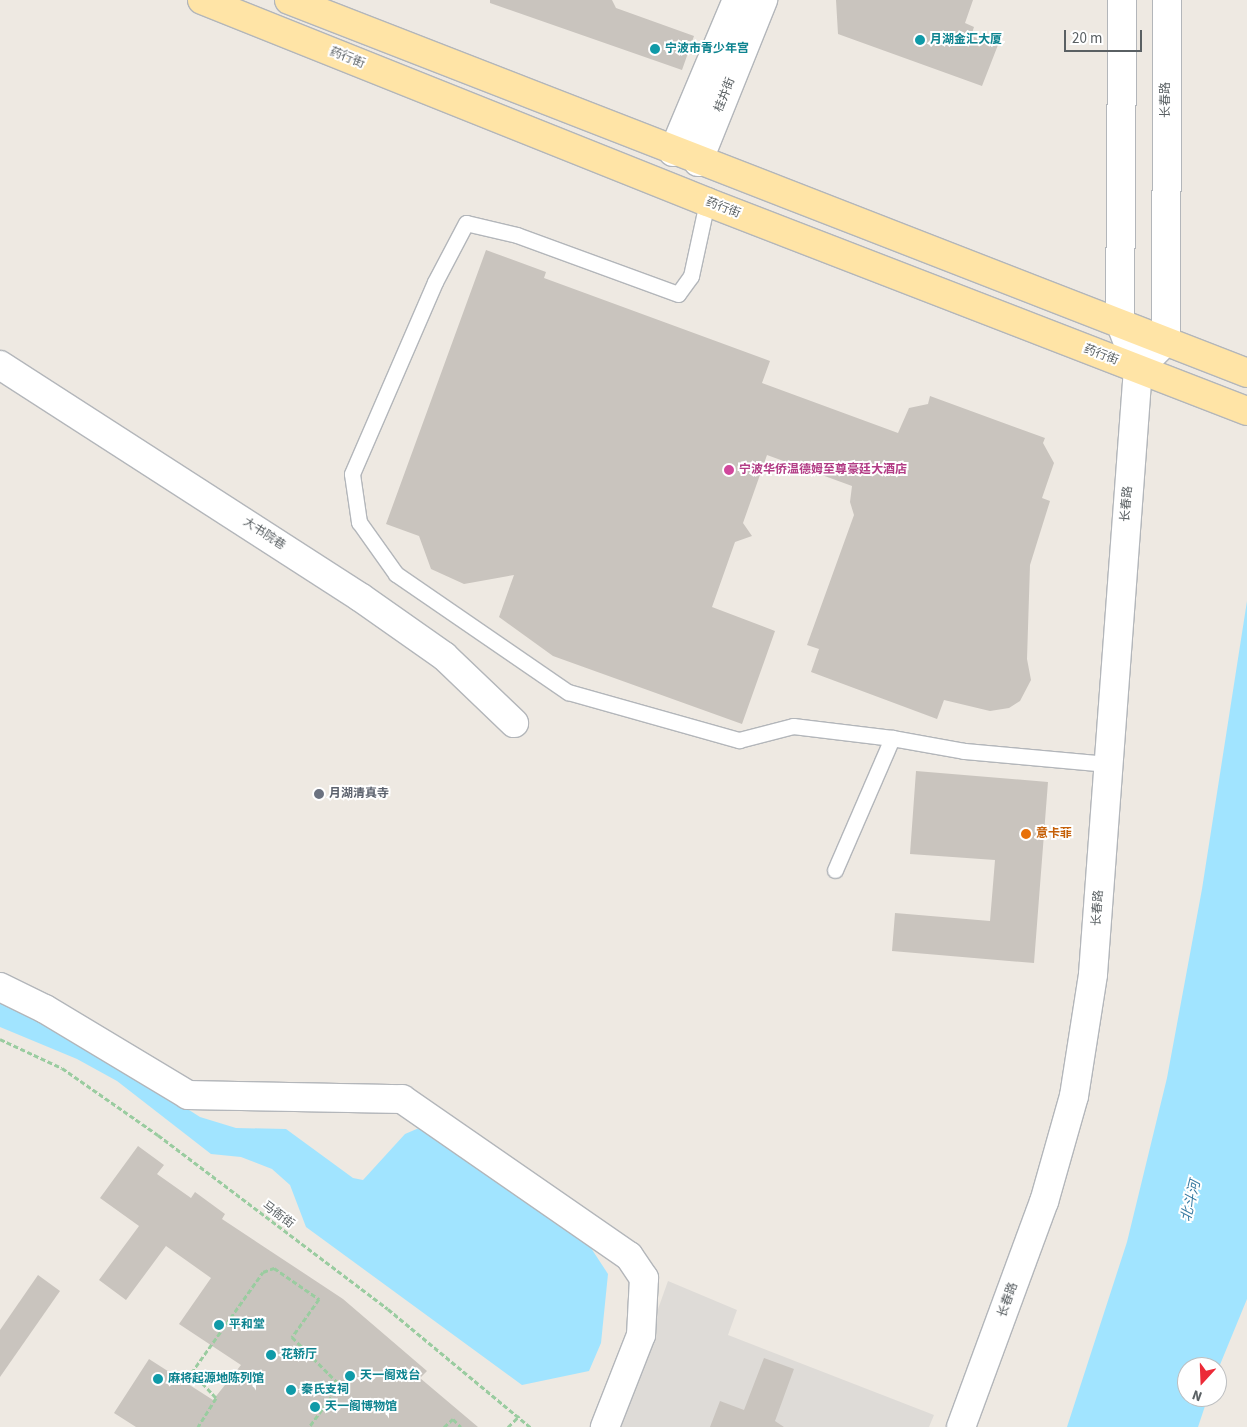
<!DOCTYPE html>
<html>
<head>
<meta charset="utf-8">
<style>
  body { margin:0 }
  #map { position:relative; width:1247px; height:1427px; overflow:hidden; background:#eee9e2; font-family:"Source Sans 3","Noto Sans SC",sans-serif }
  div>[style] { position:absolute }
  .industrial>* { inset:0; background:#dedbd7 }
  .water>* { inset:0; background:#a1e4ff }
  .building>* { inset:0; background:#c9c4be }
  .path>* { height:3px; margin-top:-1.5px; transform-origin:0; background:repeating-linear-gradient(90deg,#9acca0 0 5px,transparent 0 7.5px) }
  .roads { filter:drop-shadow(1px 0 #b3b6ba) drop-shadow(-1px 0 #b3b6ba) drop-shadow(0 1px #b3b6ba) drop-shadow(0 -1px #b3b6ba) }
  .service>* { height:15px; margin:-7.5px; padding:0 7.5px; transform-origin:7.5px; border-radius:7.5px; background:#fff }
  .minor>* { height:28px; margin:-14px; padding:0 14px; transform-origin:14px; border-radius:14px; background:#fff }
  .tertiary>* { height:28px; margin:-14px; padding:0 14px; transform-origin:14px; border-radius:14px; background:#fff }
  .secondary>* { height:28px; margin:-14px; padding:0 14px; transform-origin:14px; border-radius:14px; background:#fff }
  .primary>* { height:28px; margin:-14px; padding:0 14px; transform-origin:14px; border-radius:14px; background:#ffe4a6 }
  .dots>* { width:14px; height:14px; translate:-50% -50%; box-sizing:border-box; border:2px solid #fff; border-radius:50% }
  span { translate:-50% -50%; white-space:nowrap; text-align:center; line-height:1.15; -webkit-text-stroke:4px #fff; paint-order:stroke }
  .culture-label { font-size:12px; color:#0d838f; font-weight:700 }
  .left { translate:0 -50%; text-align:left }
  .street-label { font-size:12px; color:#5a6063 }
  .hotel-label { font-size:12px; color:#b23c85; font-weight:700 }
  .worship-label { font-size:12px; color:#5b616d; font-weight:700 }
  .food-label { font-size:12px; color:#c56008; font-weight:700 }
  .water-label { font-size:14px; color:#377aa1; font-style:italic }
  .north { position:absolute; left:1177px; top:1357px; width:50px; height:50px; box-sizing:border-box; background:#fff; border:1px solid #bdbfc1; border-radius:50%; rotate:200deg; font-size:14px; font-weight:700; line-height:20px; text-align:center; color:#5a6063 }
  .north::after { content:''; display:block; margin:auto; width:18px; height:22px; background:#ec2a37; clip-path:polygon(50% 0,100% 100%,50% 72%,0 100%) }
  .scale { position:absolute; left:1064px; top:30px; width:78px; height:22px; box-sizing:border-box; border:2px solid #5a6063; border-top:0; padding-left:6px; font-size:15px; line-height:18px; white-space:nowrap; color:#5a6063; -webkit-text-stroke:4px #fff; paint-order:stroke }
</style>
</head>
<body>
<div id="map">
  <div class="industrial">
    <i style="clip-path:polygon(668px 1281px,737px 1310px,728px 1335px,934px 1415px,929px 1427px,616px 1427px)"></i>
  </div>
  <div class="water">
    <i style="clip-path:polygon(1247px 601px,1247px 1299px,1217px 1372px,1217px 1367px,1187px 1367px,1187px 1397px,1208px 1397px,1198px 1427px,1067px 1427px,1127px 1242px,1167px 1078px,1202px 889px)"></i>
    <i style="clip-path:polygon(0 1002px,84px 1043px,200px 1117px,236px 1128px,286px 1129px,353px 1178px,363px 1180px,405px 1134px,419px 1128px,438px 1133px,591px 1248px,608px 1274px,601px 1343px,589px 1371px,522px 1385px,306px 1227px,290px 1185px,272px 1169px,241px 1157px,211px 1154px,117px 1081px,77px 1059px,0 1027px)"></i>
  </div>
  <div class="building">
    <i style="clip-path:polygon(490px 0,612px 0,616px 8px,694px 36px,682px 70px,490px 3px)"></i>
    <i style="clip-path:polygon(836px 0,973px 0,965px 23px,974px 27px,971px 36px,998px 45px,982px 86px,838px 34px)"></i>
    <i style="clip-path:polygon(486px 250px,546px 272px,544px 278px,770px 361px,762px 383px,898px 433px,909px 408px,928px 404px,930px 396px,1045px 438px,1043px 443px,1054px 463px,1042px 498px,1050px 501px,1030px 565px,1027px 659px,1031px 680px,1020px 701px,1009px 708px,990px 711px,944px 700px,937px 719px,811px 672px,819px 649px,807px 645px,854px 515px,850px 502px,852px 486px,767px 455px,743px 523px,752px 536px,735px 542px,712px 607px,775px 631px,742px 724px,553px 656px,499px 617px,514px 575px,464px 584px,431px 569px,419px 536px,386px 524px)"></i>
    <i style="clip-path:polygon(916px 771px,1048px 782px,1034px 963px,892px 951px,895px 913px,990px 921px,995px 860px,910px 854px)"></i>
    <i style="clip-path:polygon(138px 1146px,164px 1165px,157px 1174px,191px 1198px,195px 1192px,225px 1214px,222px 1219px,343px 1299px,427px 1371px,420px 1378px,478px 1427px,136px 1427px,114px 1413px,149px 1359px,213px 1400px,241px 1365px,179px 1324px,211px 1278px,166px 1246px,126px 1300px,99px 1280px,139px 1226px,100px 1198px)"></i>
    <i style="clip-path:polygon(38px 1275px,60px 1291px,0 1377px,0 1330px)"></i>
    <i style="clip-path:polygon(764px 1358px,794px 1369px,775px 1421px,784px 1427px,710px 1427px,720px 1401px,744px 1410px)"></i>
  </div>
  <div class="path">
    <i style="left:0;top:1039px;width:68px;rotate:25.1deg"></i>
    <i style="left:62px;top:1068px;width:117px;rotate:34.9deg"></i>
    <i style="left:158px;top:1135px;width:288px;rotate:37.1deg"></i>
    <i style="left:388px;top:1309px;width:185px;rotate:39.7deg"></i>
    <i style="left:192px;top:1372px;width:35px;rotate:47deg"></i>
    <i style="left:216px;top:1398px;width:34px;rotate:122deg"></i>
    <i style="left:187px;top:1379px;width:131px;rotate:-54.6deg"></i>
    <i style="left:263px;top:1272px;width:12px;rotate:-20deg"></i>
    <i style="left:274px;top:1268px;width:55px;rotate:34.6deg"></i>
    <i style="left:319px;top:1299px;width:47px;rotate:125.4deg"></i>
    <i style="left:292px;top:1337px;width:68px;rotate:45deg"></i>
    <i style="left:340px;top:1385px;width:52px;rotate:126.4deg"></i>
    <i style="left:444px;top:1427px;width:12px;rotate:-42deg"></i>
    <i style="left:453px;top:1419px;width:11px;rotate:45deg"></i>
    <i style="left:508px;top:1427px;width:16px;rotate:-45deg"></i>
  </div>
  <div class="roads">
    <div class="service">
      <i style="left:707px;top:202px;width:76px;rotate:102.2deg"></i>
      <i style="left:691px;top:276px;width:22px;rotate:126deg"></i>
      <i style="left:678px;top:294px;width:171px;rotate:-159.9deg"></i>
      <i style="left:517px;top:235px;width:52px;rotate:-166.8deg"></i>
      <i style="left:466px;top:223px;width:67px;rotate:117.7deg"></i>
      <i style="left:435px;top:282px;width:209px;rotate:113.4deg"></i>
      <i style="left:352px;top:474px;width:49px;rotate:81.7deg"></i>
      <i style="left:359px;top:522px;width:64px;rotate:54.6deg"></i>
      <i style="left:396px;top:574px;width:209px;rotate:34.5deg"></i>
      <i style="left:568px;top:692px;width:178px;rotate:15.7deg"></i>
      <i style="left:739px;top:740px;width:56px;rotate:-14.5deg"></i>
      <i style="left:793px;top:726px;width:100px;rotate:6.9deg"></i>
      <i style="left:892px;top:738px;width:73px;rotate:10.2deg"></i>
      <i style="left:964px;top:751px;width:145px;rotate:5.2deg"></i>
      <i style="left:835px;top:870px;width:144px;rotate:-66.6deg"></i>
    </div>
    <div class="minor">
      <i style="left:0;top:365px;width:428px;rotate:32.8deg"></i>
      <i style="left:360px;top:597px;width:103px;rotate:35.1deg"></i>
      <i style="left:444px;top:656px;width:97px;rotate:43.7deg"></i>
      <i style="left:0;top:987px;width:50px;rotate:26.1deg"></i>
      <i style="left:45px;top:1009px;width:167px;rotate:31deg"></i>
      <i style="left:188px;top:1095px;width:214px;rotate:1.1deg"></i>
      <i style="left:402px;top:1099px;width:276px;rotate:34.7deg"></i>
      <i style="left:629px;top:1256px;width:27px;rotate:56deg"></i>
      <i style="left:644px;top:1278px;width:57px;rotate:93deg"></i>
      <i style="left:641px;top:1335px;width:99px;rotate:111.4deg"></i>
    </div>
    <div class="tertiary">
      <i style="left:673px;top:152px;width:165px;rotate:-67.2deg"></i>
      <i style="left:698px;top:162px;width:175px;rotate:-68.1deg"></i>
    </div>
    <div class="secondary">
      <i style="left:1138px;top:369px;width:40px;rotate:-45deg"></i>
      <i style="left:1166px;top:341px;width:341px;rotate:-89.8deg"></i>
      <i style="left:961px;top:1427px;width:240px;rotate:-69.8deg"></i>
      <i style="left:1044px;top:1202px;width:110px;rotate:-74.2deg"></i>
      <i style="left:1074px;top:1096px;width:123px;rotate:-81.1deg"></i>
      <i style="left:1093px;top:974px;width:607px;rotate:-85.75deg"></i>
      <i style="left:1138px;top:369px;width:50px;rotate:-111deg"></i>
      <i style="left:1120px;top:322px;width:322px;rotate:-89.6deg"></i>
    </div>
    <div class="primary">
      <i style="left:202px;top:0;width:544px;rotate:21.8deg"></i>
      <i style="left:707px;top:202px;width:579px;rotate:21.16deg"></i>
      <i style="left:289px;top:0;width:1028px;rotate:21.27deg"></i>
    </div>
  </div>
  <div class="dots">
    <i style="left:920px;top:40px;background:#0f9aa8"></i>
    <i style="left:655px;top:49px;background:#0f9aa8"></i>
    <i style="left:729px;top:470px;background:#d1479c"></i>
    <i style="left:319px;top:794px;background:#6b7280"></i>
    <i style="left:1026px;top:834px;background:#e8710a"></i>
    <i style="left:219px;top:1325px;background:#0f9aa8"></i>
    <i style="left:271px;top:1355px;background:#0f9aa8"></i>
    <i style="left:350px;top:1376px;background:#0f9aa8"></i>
    <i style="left:158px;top:1379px;background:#0f9aa8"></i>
    <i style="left:291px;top:1390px;background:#0f9aa8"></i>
    <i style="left:315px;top:1407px;background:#0f9aa8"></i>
  </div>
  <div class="culture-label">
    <span class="left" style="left:930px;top:40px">月湖金汇大厦</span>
    <span class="left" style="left:665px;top:49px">宁波市青少年宫</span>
    <span class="left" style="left:229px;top:1325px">平和堂</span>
    <span class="left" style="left:281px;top:1355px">花轿厅</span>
    <span class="left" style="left:360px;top:1376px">天一阁戏台</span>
    <span class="left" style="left:168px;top:1379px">麻将起源地陈列馆</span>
    <span class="left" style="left:301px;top:1390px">秦氏支祠</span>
    <span class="left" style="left:325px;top:1407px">天一阁博物馆</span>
  </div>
  <div class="street-label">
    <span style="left:347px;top:58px;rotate:22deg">药行街</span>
    <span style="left:725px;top:95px;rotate:-68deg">桂井街</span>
    <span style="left:1166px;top:100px;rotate:-90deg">长春路</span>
    <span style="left:723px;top:208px;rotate:21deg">药行街</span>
    <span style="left:1101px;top:355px;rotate:21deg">药行街</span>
    <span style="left:1127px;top:504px;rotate:-85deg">长春路</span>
    <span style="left:264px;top:534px;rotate:33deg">大书院巷</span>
    <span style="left:1098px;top:908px;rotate:-86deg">长春路</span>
    <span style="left:278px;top:1215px;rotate:37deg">马衙街</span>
    <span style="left:1008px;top:1300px;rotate:-70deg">长春路</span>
  </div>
  <div class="hotel-label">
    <span class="left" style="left:739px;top:470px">宁波华侨温德姆至尊豪廷大酒店</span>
  </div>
  <div class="worship-label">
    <span class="left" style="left:329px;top:794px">月湖清真寺</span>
  </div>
  <div class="food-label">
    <span class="left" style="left:1036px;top:834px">意卡菲</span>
  </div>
  <div class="water-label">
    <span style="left:1191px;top:1201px;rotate:-76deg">北斗河</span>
  </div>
  <div class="north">N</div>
  <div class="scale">20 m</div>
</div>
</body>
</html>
